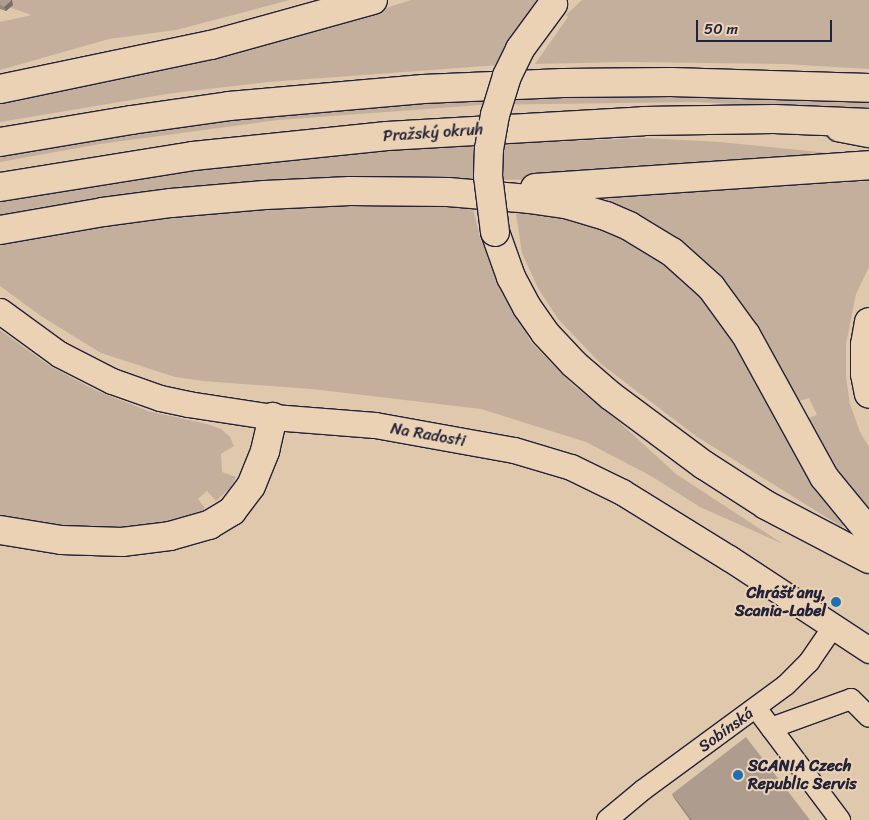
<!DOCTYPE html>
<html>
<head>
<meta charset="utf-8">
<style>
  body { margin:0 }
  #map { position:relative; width:869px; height:820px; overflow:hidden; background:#e0c8ad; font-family:Sriracha,sans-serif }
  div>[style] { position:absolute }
  .green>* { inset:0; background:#c4af9c }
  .roads { filter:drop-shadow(1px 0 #22223b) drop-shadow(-1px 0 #22223b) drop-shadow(0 1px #22223b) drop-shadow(0 -1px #22223b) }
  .minor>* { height:20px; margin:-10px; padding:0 10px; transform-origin:10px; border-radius:10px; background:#ecd2b4 }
  .major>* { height:25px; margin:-12.5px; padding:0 12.5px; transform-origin:12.5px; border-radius:12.5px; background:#ecd2b4 }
  .highway>* { height:28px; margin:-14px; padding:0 14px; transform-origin:14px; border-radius:14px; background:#ecd2b4 }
  .bridges { filter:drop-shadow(1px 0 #22223b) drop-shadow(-1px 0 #22223b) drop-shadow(0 1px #22223b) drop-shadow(0 -1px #22223b) }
  .highway-bridge>* { height:28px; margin:-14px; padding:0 14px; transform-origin:14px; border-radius:14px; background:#ecd2b4 }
  .wall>* { inset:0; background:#96867b }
  .shaded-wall>* { inset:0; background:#7a6d64 }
  .building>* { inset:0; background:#ae9c8f }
  .dots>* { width:14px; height:14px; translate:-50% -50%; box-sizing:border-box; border:2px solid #ecd2b4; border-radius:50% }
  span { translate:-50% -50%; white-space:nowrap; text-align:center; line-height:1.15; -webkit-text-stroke:4px #ecd2b4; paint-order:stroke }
  .street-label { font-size:16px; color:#22223b }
  .poi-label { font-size:16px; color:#22223b; font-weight:700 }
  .right { translate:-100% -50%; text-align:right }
  .left { translate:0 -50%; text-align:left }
  .scale { position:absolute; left:696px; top:20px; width:136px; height:22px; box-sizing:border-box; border:2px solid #22223b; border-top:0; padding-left:6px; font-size:15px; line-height:18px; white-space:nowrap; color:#22223b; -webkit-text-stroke:4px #ecd2b4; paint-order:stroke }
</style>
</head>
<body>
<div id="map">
  <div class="green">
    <i style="clip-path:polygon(12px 0,290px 0,176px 30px,109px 39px,0 70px,0 22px,32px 15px,11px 8px)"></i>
    <i style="clip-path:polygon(411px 0,541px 0,499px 65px,268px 82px,173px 93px,0 122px,0 100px,173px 66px,314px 31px)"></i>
    <i style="clip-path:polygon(582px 0,869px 0,869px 69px,784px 64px,627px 62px,535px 64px,568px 17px,566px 15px)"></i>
    <i style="clip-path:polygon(695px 94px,869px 102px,869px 111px,696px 102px,481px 105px,278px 120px,100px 144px,0 162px,0 154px,98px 137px,276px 113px,481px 98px)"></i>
    <i style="clip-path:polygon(645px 138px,720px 142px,828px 153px,831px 159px,574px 179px,264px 183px,0 218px,0 201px,136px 176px,243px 163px,392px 148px)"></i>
    <i style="clip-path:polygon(869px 181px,869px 267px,856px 294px,846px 344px,846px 377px,850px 404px,860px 432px,869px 447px,869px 514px,826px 457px,806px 419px,817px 415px,809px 398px,796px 402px,714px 272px,690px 249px,668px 234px,640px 216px,606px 202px,607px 196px)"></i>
    <i style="clip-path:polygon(446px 204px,472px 205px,481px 241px,531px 342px,573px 385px,618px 421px,676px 474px,783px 544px,700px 507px,651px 476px,586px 442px,481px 409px,312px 389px,203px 381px,175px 377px,101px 353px,41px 316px,0 286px,0 244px,68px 230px,267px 207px)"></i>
    <i style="clip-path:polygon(515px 207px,590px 221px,664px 258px,715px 307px,846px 521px,842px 527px,696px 436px,601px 364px,558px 319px,538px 288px,522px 253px)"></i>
    <i style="clip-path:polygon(0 330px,50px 366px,95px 390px,148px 411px,207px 424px,221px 429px,230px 437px,234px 446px,221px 454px,222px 472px,236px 477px,230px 488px,216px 501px,207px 491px,198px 499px,205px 508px,196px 517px,176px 524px,102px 532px,0 518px)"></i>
  </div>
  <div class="roads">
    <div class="minor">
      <i style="left:837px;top:131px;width:33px;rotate:11deg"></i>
      <i style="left:756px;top:708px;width:140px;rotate:53.1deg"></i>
      <i style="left:771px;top:728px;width:85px;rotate:-19.9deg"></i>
      <i style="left:851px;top:699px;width:25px;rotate:45deg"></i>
      <i style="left:607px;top:820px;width:47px;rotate:-39.8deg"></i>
      <i style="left:643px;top:790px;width:177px;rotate:-36.3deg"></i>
      <i style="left:786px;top:685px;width:33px;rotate:-45deg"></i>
      <i style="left:809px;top:662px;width:42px;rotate:-55.6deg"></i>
    </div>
    <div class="major">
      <i style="left:0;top:311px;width:73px;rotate:36.1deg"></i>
      <i style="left:59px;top:354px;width:59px;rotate:27deg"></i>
      <i style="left:112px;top:381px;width:51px;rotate:19.5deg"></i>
      <i style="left:160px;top:398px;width:29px;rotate:12deg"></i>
      <i style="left:188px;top:404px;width:86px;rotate:8.7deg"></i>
      <i style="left:273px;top:417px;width:102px;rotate:4.5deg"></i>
      <i style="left:375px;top:425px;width:141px;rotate:10.2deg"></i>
      <i style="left:514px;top:450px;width:59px;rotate:16.6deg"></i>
      <i style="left:571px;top:467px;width:57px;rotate:26.1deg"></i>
      <i style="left:622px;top:492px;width:126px;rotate:31.7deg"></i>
      <i style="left:729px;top:558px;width:168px;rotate:33.3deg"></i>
    </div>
    <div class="highway">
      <i style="left:0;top:89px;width:216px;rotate:-11.8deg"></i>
      <i style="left:211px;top:45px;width:168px;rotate:-15.5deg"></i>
      <i style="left:0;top:142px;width:133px;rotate:-9.5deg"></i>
      <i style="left:131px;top:120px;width:99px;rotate:-8.1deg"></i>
      <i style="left:229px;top:106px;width:195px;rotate:-5deg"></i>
      <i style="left:423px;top:89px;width:140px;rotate:-2.5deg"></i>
      <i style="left:563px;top:83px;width:108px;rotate:-0.5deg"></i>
      <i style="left:671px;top:82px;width:198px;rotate:1.7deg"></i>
      <i style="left:0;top:187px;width:195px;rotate:-9.1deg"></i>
      <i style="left:193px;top:156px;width:195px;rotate:-5.9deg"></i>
      <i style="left:387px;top:136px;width:257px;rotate:-3.3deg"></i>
      <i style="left:644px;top:121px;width:130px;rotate:-0.9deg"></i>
      <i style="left:774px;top:119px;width:95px;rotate:2.4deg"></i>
      <i style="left:535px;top:188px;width:335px;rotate:-3.9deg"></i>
      <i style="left:0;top:230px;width:105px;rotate:-9.9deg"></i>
      <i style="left:103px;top:212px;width:69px;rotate:-7.5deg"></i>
      <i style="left:171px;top:203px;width:94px;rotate:-4.9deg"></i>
      <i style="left:265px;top:195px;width:85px;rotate:-2.7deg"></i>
      <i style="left:350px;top:191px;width:98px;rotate:0.6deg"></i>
      <i style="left:448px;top:192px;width:81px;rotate:4.9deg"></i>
      <i style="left:529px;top:199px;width:37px;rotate:8deg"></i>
      <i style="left:566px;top:204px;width:42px;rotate:16.7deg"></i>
      <i style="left:606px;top:216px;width:25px;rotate:23deg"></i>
      <i style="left:629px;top:226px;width:50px;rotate:31.2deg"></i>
      <i style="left:672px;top:252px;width:52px;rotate:41.9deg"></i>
      <i style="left:711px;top:287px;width:59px;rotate:53.9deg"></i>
      <i style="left:746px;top:335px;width:162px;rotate:61.2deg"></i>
      <i style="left:824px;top:477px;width:71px;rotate:50.7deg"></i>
      <i style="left:495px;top:232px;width:48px;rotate:70.4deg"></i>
      <i style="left:511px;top:277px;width:34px;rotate:62deg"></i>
      <i style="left:527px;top:307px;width:32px;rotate:55deg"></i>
      <i style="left:545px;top:333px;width:42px;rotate:46.9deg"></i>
      <i style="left:574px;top:364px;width:49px;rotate:40.9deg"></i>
      <i style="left:611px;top:396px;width:116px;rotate:36.6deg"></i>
      <i style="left:704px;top:465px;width:74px;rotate:32.8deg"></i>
      <i style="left:766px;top:505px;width:116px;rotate:27.7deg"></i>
      <i style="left:869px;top:322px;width:23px;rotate:100deg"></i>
      <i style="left:865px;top:345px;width:29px;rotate:90deg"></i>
      <i style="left:865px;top:374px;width:20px;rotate:79deg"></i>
      <i style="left:0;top:530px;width:62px;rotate:9.3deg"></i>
      <i style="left:61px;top:540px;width:61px;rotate:1.9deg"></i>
      <i style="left:122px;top:542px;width:48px;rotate:-7.1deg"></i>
      <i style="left:170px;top:536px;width:41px;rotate:-15.8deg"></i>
      <i style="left:209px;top:525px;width:27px;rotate:-31deg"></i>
      <i style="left:232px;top:511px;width:31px;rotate:-53deg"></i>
      <i style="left:251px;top:486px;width:38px;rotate:-68deg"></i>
      <i style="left:265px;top:451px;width:35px;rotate:-77deg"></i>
    </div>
  </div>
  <div class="bridges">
    <div class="highway-bridge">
      <i style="left:495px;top:232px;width:56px;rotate:-97.1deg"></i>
      <i style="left:488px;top:176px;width:27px;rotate:-88deg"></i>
      <i style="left:489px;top:149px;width:35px;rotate:-80deg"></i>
      <i style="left:495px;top:115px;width:41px;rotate:-72.9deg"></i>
      <i style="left:507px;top:76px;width:30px;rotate:-64deg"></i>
      <i style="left:520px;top:49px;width:56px;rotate:-53.7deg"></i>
    </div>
  </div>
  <div class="wall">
    <i style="clip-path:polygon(0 0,13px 5px,6px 11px,0 9px)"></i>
    <i style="clip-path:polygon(672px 794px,810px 820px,690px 820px,674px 798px)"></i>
  </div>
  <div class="shaded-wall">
    <i style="clip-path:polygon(11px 0,12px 0,13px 5px,6px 11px,4px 7px)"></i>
  </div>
  <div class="building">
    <i style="clip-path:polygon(0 0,11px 0,11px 1px,4px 7px,0 5px)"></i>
    <i style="clip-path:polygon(746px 737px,810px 820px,692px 820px,672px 794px)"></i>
  </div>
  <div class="dots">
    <i style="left:836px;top:602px;background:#1f6fb2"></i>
    <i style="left:738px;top:775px;background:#1f6fb2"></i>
  </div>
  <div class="street-label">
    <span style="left:433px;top:133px;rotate:-4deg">Pražský okruh</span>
    <span style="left:428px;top:435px;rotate:10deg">Na Radosti</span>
    <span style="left:726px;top:730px;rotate:-36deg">Sobínská</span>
  </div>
  <div class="poi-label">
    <span class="right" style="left:826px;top:602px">Chrášťany,<br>Scania-Label</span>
    <span class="left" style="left:748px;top:775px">SCANIA Czech<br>Republic Servis</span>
  </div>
  <div class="scale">50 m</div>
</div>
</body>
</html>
